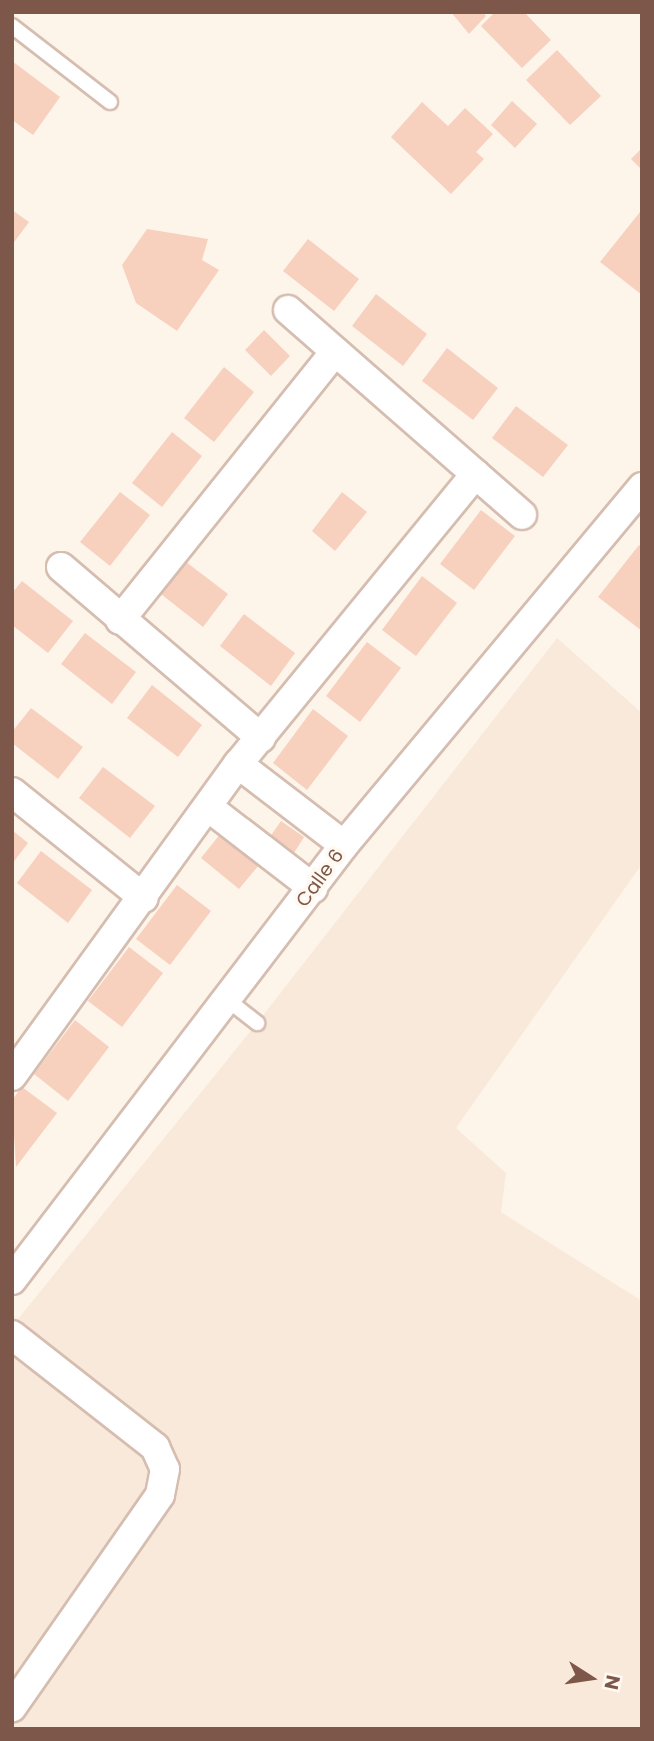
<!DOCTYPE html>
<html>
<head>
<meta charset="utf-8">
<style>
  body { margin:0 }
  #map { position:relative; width:654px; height:1741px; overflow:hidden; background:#fef5ea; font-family:Poppins,sans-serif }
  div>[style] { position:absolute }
  .residential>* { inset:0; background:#f9e9da }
  .building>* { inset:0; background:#f7d0be }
  .roads { filter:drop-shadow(2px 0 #d5bdb0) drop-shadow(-2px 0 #d5bdb0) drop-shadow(0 2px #d5bdb0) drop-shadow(0 -2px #d5bdb0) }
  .service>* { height:14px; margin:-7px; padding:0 7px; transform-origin:7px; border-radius:7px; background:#fff }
  .minor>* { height:28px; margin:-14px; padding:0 14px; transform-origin:14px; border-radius:14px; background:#fff }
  span { translate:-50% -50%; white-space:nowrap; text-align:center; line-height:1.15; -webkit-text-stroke:7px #fff9f2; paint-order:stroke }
  .street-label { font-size:19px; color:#7d5749 }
  .frame { position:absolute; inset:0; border:14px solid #7d5749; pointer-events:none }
  .north { position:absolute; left:556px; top:1643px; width:70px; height:70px; -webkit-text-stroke:5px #fff9f2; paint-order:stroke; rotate:102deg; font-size:19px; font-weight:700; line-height:28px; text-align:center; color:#7d5749 }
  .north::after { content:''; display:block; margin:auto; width:24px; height:32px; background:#7d5749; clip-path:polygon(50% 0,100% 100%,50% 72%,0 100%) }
</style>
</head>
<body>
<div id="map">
  <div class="residential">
    <i style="clip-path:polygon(557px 638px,642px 713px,642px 864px,456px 1128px,506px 1173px,501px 1212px,642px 1301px,642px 1729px,12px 1729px,12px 1316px,18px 1319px,257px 1023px)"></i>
  </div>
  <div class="building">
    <i style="clip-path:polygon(451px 12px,483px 12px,486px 16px,469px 34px)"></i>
    <i style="clip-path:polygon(495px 12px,524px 12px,551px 40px,522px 68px,481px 26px)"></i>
    <i style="clip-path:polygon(557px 50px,601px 96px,570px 125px,526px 80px)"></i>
    <i style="clip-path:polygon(12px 61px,60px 97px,33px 135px,12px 120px)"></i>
    <i style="clip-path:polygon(512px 101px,537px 124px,515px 148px,491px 125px)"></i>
    <i style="clip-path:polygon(422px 102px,448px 126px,465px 108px,493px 134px,476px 152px,484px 159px,451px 194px,391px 137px)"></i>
    <i style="clip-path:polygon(642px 148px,642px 170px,631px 159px)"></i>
    <i style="clip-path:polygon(12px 210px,29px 222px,12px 245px)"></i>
    <i style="clip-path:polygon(640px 212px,642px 214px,642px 295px,600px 262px)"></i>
    <i style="clip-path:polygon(147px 229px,208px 239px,202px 260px,219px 270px,177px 331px,136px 303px,122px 265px)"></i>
    <i style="clip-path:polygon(308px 239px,359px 279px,334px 311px,283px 271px)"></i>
    <i style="clip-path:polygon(376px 294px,427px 334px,403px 366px,352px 326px)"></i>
    <i style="clip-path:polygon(264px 330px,290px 356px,271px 376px,245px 350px)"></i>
    <i style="clip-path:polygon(447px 348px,498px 388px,473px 420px,422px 381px)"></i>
    <i style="clip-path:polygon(224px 367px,254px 392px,214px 442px,184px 418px)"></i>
    <i style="clip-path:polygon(516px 406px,568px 445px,543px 477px,492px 438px)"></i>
    <i style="clip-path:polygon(172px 432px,202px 456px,162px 507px,132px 483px)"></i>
    <i style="clip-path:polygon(120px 492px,150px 515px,110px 566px,80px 542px)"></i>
    <i style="clip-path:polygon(342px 492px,367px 512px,335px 551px,312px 531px)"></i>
    <i style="clip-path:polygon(481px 510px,515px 536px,474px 590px,440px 564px)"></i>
    <i style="clip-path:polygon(639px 545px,642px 547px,642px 631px,598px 597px)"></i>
    <i style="clip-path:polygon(177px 555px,228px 594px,203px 627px,152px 587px)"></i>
    <i style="clip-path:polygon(422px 576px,457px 603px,416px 656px,382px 630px)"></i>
    <i style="clip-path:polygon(22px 581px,73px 621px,48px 653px,12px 625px,12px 593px)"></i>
    <i style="clip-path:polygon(244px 614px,295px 653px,271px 686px,220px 646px)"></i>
    <i style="clip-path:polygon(85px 633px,136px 672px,112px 704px,61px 664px)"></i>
    <i style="clip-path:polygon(367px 642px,401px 668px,360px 722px,326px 696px)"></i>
    <i style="clip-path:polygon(152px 685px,202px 725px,178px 757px,127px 718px)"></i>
    <i style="clip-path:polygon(31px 708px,83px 747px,58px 779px,12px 743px,12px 732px)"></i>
    <i style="clip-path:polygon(313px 709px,348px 736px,307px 790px,273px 763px)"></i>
    <i style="clip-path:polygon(103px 767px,155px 806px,130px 838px,79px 798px)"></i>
    <i style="clip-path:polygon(281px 821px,304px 837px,289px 861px,265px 844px)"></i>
    <i style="clip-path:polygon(225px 828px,264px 859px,239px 889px,201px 858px)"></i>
    <i style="clip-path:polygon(12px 830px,28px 843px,12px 864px)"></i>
    <i style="clip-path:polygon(41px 851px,92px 890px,68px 923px,17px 883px)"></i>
    <i style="clip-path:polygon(177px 885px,211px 911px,170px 965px,136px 939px)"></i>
    <i style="clip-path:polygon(129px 947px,163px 973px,122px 1027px,88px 1001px)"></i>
    <i style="clip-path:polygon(75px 1020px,109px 1047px,68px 1101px,34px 1074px)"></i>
    <i style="clip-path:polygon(22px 1087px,57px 1113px,16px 1167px,12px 1100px)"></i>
  </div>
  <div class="roads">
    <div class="service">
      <i style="left:12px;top:26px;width:124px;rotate:37.8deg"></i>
      <i style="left:229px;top:1001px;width:36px;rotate:38deg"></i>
    </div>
    <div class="minor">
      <i style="left:288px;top:310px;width:311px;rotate:41.2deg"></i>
      <i style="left:61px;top:567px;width:263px;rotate:40.5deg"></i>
      <i style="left:120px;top:620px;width:344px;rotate:-51.3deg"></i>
      <i style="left:238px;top:764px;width:133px;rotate:37.4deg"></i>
      <i style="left:12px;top:792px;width:169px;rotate:38.8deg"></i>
      <i style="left:208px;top:807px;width:133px;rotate:37.6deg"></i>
      <i style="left:12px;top:1076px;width:385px;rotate:-54.1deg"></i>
      <i style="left:238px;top:764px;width:375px;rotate:-50.7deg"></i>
      <i style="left:12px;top:1280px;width:547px;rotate:-52.65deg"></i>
      <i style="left:344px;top:845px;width:466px;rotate:-50.2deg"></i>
      <i style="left:12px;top:1335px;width:182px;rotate:38.1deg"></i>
      <i style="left:155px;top:1447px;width:24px;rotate:66deg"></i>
      <i style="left:165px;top:1469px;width:26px;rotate:101deg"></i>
      <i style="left:160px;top:1495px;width:259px;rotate:124.9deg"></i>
    </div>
  </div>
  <div class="street-label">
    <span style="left:320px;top:878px;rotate:-54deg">Calle 6</span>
  </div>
  <div class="frame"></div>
  <div class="north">N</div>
</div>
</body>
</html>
